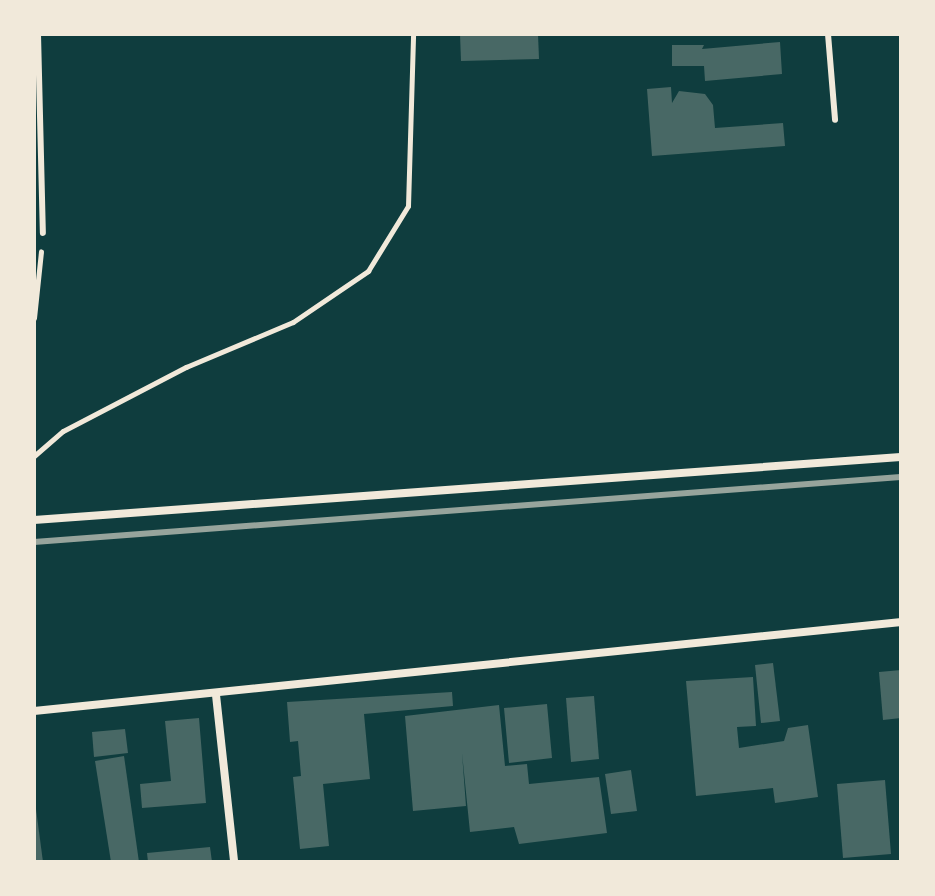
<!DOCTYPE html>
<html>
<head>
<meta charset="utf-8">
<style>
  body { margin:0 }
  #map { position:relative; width:935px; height:896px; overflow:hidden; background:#0f3d3e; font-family:"Alegreya Sans",sans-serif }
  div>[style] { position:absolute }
  .building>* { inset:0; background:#486865 }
  .path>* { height:5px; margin:-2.5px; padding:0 2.5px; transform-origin:2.5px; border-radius:2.5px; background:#f1e9da }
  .service>* { height:6px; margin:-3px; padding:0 3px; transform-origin:3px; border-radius:3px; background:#f1e9da }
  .minor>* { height:8px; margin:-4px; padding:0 4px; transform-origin:4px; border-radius:4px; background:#f1e9da }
  .rail>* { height:6px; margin:-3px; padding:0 3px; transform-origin:3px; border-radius:3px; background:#97a49c }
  span { translate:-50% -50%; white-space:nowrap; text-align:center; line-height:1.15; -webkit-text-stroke:8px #f1e9da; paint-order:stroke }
  .frame { position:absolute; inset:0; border:36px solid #f1e9da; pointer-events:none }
</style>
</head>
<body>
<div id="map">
  <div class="building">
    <i style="clip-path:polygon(460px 34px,538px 34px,539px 59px,461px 61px)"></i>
    <i style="clip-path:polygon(780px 42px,782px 74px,705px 81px,704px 66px,672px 66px,672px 45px,704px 45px,702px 49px)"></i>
    <i style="clip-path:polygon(671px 87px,672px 103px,679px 91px,705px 94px,713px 105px,715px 128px,783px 123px,785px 146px,652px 156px,647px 89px)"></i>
    <i style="clip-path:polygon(773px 663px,780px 721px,761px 723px,755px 665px)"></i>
    <i style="clip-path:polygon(901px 670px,901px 718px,883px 720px,879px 672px)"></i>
    <i style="clip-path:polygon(753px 677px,756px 726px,737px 727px,739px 748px,784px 741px,788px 728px,808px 725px,818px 797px,775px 803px,773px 788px,696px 796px,686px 681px)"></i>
    <i style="clip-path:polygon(452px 692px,453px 706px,364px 714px,370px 779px,323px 784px,329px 846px,300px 849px,293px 777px,301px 776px,298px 741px,290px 742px,287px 702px)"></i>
    <i style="clip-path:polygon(594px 696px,599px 759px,571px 762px,566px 698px)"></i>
    <i style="clip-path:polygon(547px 704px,552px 758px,509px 763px,504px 708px)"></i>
    <i style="clip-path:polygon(499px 705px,505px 766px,527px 764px,529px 784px,599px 777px,607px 833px,519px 844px,514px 827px,470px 832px,462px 753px,466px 806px,413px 811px,405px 716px)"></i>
    <i style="clip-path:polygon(199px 718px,206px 803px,142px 808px,140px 784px,171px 781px,165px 721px)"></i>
    <i style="clip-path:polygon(125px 729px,128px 753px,94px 757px,92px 732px)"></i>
    <i style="clip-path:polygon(124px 756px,139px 862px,111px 862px,95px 761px)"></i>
    <i style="clip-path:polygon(631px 770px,637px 811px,611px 814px,605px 774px)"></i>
    <i style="clip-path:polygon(885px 780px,891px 854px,843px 858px,837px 784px)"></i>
    <i style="clip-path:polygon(34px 809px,36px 809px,43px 862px,34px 862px)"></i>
    <i style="clip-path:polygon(210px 847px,212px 862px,148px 862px,147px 853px)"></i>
  </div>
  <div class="path">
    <i style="left:34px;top:318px;width:67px;rotate:-84deg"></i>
    <i style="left:34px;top:456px;width:38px;rotate:-41deg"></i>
    <i style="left:63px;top:431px;width:139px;rotate:-27.5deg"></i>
    <i style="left:186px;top:367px;width:116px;rotate:-22.8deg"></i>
    <i style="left:293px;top:322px;width:91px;rotate:-34.2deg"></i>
    <i style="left:368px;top:271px;width:76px;rotate:-58.4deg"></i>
    <i style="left:408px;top:206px;width:172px;rotate:-88.3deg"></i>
  </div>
  <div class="service">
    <i style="left:38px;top:34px;width:199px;rotate:88.6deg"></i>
    <i style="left:828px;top:34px;width:86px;rotate:85.3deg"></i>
  </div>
  <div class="minor">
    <i style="left:34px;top:520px;width:869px;rotate:-4.16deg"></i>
    <i style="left:216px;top:695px;width:168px;rotate:83.8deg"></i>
    <i style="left:34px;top:711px;width:872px;rotate:-5.86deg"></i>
  </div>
  <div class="rail">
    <i style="left:34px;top:542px;width:869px;rotate:-4.29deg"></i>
  </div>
  <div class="frame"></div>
</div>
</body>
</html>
